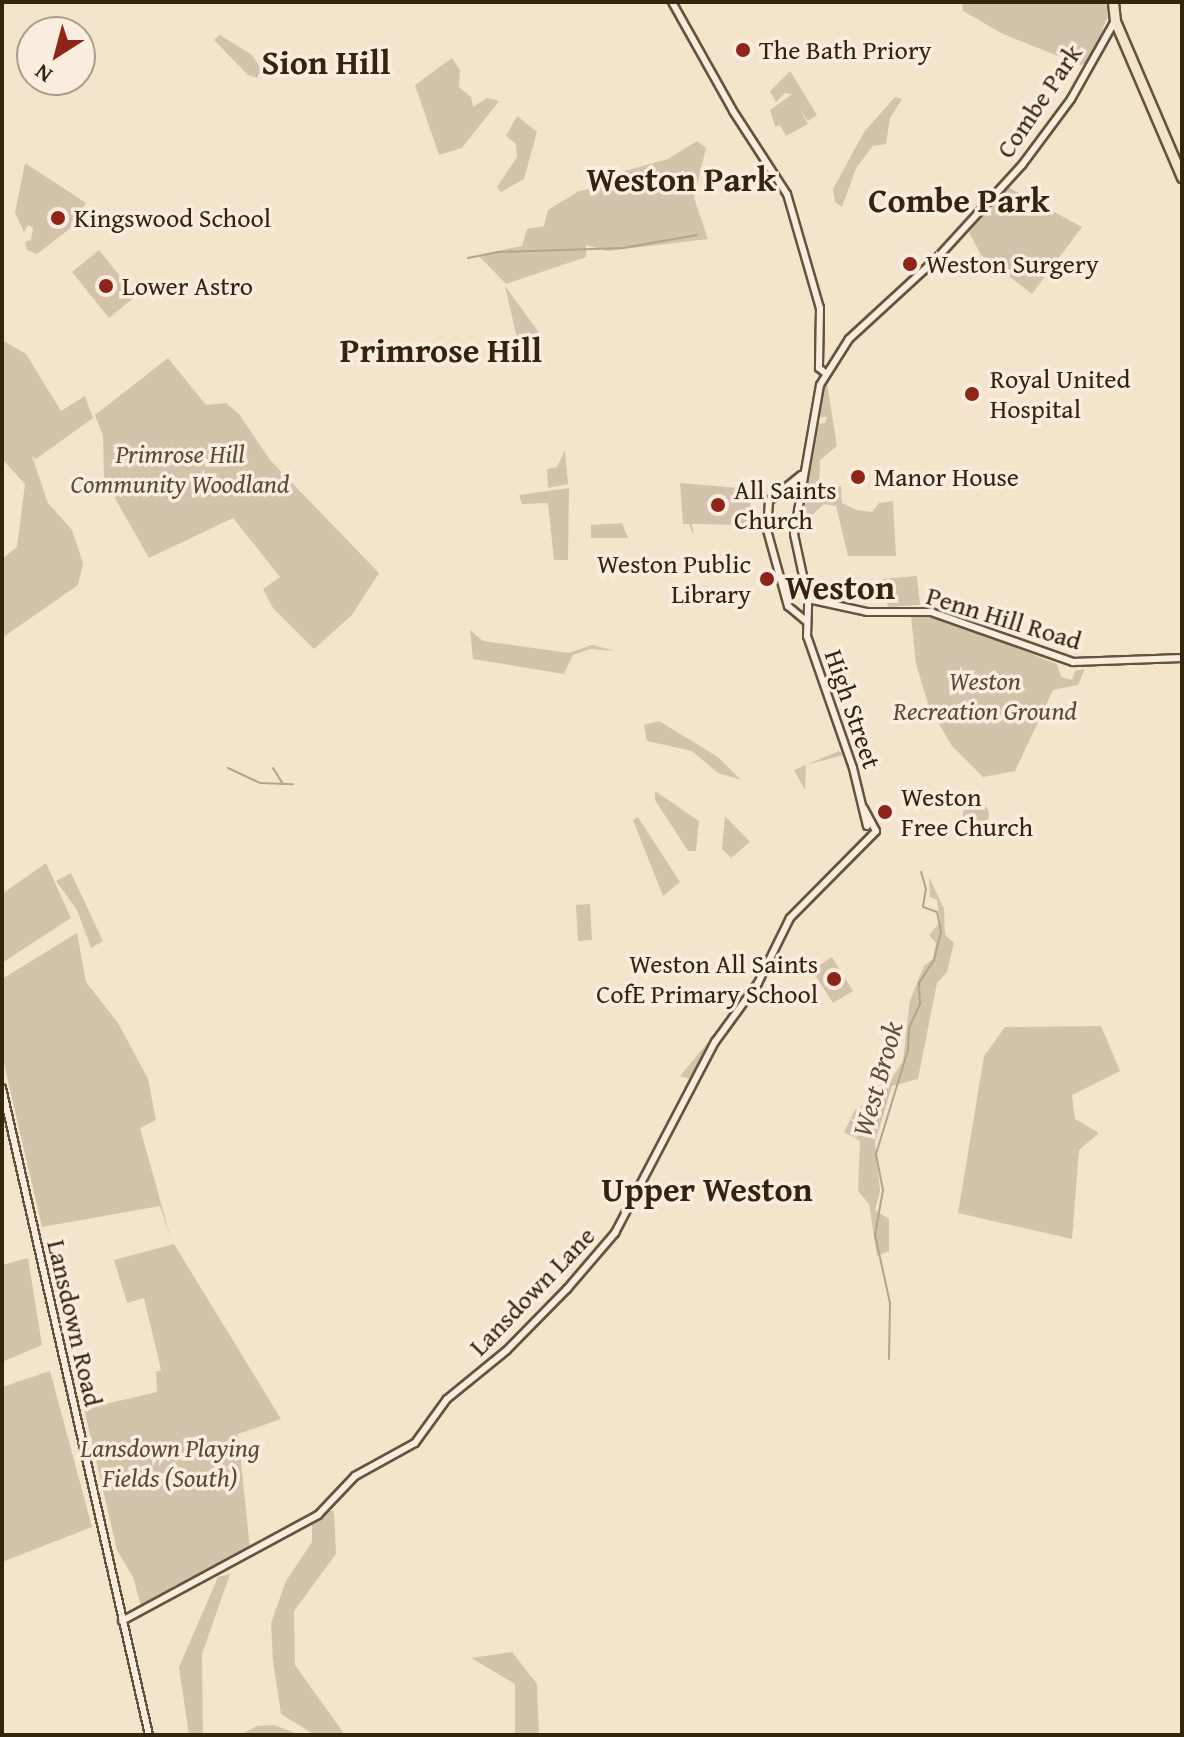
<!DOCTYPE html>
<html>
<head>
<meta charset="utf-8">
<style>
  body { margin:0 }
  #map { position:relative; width:1184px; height:1737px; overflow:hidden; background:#f5e4cc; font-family:"Gentium Book Plus",serif }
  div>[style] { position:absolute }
  .green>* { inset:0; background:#d4c3ab }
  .round { border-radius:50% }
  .stream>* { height:2px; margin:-1px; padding:0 1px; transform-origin:1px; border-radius:1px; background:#b4a38b }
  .roads { filter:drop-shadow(2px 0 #65543c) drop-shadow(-2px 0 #65543c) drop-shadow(0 2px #65543c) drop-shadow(0 -2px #65543c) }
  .minor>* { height:6px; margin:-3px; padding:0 3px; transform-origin:3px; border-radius:3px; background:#f8edde }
  .major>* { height:9px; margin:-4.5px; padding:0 4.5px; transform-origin:4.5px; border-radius:4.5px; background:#f5e4cc }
  .dots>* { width:22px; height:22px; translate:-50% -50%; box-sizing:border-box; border:4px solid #f8edde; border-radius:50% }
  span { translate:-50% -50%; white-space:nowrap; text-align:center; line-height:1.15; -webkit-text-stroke:7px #f8edde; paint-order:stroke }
  .poi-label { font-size:26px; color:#35240c }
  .left { translate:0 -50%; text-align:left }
  .right { translate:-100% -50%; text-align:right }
  .street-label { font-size:26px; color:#35240c }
  .park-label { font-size:26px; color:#5d4c34; font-style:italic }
  .water-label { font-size:28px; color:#615038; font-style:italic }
  .district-label { font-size:34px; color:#35240c; font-weight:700 }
  .frame { position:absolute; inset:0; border:4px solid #35240c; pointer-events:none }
  .north { position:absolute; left:16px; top:16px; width:80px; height:80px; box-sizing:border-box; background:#f8edde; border:2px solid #aa9d8a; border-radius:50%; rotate:216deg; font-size:22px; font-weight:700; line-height:32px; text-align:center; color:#35240c }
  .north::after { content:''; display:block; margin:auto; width:28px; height:36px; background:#8f2418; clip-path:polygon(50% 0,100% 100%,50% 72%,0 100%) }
</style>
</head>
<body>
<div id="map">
  <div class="green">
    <i style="clip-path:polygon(962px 2px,1108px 2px,1110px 11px,1089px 63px,1081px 65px,1003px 34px,963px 11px)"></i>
    <i style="clip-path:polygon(220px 35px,252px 55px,261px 69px,257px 78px,248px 75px,214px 40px)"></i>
    <i style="clip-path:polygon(452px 58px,460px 70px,459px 87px,471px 97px,473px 107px,487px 98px,499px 101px,462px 148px,439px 155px,415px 85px)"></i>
    <i style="clip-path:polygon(790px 71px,817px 115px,808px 121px,800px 109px,808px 124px,786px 136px,780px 125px,775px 127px,770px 110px,792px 94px,785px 93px,776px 102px,770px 91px)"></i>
    <i style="clip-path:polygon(895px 97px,902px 99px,890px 118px,886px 144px,873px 146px,856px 168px,842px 207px,835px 202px,833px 189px,864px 132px)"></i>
    <i style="clip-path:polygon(517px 116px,537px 132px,524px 179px,501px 192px,497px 187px,517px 157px,516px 144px,506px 136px)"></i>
    <i style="clip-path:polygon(697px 141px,706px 148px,694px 198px,708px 239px,607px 251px,586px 245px,586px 257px,506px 284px,478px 255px,522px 246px,527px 229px,544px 226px,548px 210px,579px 191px,594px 188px,610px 175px,668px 159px)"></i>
    <i style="clip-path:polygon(25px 163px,86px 203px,72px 227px,37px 254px,27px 250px,25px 242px,31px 240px,33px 228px,28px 225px,24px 232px,15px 213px)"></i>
    <i style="clip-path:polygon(1008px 187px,1082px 227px,1032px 294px,981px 255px,969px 232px)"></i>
    <i style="clip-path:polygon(99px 250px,136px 296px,109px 318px,72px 272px)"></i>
    <i style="clip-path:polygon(505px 286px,540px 334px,524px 347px,518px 343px)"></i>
    <i style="clip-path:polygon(2px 340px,26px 354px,61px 411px,85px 396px,93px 418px,36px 459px,32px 456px,48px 503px,72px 530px,83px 563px,78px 585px,2px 638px,2px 559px,17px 547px,25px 484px,2px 459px)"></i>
    <i style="clip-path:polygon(168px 358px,206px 405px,226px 403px,239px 414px,270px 460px,379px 573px,352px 615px,314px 649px,273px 608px,263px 589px,280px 577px,233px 518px,149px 558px,104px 479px,103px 436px,95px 415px)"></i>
    <i style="clip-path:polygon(826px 377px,837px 446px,820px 460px,819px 485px,822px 489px,841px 486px,842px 503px,857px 510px,872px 512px,879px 503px,893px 501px,896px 556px,848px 556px,836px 506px,824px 504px,812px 515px,798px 514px,816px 424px,825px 423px,827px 417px,817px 417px)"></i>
    <i style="clip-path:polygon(565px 450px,568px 484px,548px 488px,547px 469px,557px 467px)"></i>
    <i style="clip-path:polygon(680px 483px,739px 488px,742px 497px,750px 497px,753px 532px,741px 525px,692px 524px,694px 536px,689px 524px,683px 524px)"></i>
    <i style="clip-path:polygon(569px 488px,568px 560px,554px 560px,548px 503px,522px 504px,519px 495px)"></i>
    <i style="clip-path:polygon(622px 523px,628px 538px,591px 538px,591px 525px)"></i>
    <i style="clip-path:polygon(917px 576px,920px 605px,888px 607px,883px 579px)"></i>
    <i style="clip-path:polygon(911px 615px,944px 619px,1057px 664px,1061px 677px,1072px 680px,1075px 671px,1085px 669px,1078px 685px,1053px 690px,1015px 771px,983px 777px,952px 746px,929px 707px,916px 664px)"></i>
    <i style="clip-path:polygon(470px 630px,483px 641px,569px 653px,592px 645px,616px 651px,590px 649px,573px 655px,564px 674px,473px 659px)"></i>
    <i style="clip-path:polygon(659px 721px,718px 757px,741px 780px,718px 773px,692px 751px,647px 741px,644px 725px)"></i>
    <i style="clip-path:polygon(839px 751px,844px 755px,806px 765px,805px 790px,794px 770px)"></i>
    <i style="clip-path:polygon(655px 791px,699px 821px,696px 851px,688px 851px,655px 800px)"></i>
    <i class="round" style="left:963px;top:802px;width:26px;height:26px"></i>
    <i style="clip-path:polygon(725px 816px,750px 842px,731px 858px,722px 849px)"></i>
    <i style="clip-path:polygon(638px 817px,680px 882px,663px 896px,633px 820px)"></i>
    <i style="clip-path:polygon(46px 863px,71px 918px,2px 963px,2px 894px)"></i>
    <i style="clip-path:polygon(71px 873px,103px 941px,91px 948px,77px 910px,56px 881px)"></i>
    <i style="clip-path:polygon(929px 877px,944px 909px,945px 935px,954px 943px,947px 972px,937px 983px,918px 1079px,892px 1086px,875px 1142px,880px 1191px,875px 1210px,889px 1219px,889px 1251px,877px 1256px,869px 1204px,858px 1191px,860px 1141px,844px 1132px,855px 1110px,879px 1096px,878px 1086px,889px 1083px,903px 1061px,910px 1000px,924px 966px,933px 959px,936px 943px,929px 935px,940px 922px,937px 900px,930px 897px)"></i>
    <i style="clip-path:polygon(590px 904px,592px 940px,578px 941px,576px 905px)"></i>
    <i style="clip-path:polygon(77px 933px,86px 982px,118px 1023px,148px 1079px,156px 1120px,140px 1128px,171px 1239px,160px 1206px,42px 1227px,2px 1055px,2px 979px)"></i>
    <i style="clip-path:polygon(832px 957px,853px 991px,833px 1003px,812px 970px)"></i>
    <i style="clip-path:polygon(743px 994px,690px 1079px,680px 1076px,709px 1041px)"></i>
    <i style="clip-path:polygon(1101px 1026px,1120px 1071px,1072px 1095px,1075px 1119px,1099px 1133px,1079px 1150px,1072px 1239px,958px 1213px,984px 1056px,1005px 1027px)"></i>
    <i style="clip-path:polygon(174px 1244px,281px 1419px,238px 1434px,250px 1548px,141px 1606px,133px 1577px,117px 1550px,84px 1409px,157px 1392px,156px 1372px,161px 1370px,144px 1298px,127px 1303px,114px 1260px)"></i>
    <i style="clip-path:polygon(28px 1258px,42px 1345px,2px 1362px,2px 1265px)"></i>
    <i style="clip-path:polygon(50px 1371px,92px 1527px,2px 1562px,2px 1387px)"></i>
    <i style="clip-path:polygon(325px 1511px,334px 1511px,336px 1554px,294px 1611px,295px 1665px,345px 1735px,315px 1735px,281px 1714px,273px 1661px,271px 1623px,286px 1581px,312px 1542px,312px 1520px)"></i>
    <i style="clip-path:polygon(230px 1574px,202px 1654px,203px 1735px,189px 1735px,179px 1667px,218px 1577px)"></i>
    <i style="clip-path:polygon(512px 1652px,537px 1684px,539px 1735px,515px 1735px,515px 1684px,471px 1658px)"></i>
    <i style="clip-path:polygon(274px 1725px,301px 1735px,241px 1735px,257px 1726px)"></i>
  </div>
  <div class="stream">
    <i style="left:468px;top:258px;width:31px;rotate:-11deg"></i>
    <i style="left:498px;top:252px;width:125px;rotate:-1.8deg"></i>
    <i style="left:623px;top:248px;width:75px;rotate:-10deg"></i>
    <i style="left:228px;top:768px;width:35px;rotate:25deg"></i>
    <i style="left:260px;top:783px;width:33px;rotate:2deg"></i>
    <i style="left:273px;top:768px;width:19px;rotate:58deg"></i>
    <i style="left:889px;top:1359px;width:56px;rotate:-89deg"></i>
    <i style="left:890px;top:1303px;width:70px;rotate:-102.4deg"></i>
    <i style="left:875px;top:1235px;width:46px;rotate:-79.9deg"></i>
    <i style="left:883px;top:1190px;width:37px;rotate:-101deg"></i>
    <i style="left:876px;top:1154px;width:109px;rotate:-72.9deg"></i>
    <i style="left:908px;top:1050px;width:22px;rotate:-87deg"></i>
    <i style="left:909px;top:1028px;width:26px;rotate:-65deg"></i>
    <i style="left:920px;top:1004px;width:21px;rotate:-93deg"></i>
    <i style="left:919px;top:983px;width:27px;rotate:-57deg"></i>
    <i style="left:934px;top:960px;width:29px;rotate:-76deg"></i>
    <i style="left:941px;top:932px;width:20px;rotate:-101deg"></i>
    <i style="left:937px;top:912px;width:15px;rotate:-160deg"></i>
    <i style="left:923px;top:907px;width:18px;rotate:-81deg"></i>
    <i style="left:926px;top:889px;width:18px;rotate:-106deg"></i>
  </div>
  <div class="roads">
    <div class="minor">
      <i style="left:672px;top:2px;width:123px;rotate:60.7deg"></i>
      <i style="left:733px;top:111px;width:99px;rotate:57deg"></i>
      <i style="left:787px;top:194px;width:119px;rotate:73.9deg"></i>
      <i style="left:820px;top:308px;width:60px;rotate:91deg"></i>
      <i style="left:819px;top:368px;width:6px;rotate:39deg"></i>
      <i style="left:801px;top:475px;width:41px;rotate:140.9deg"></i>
      <i style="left:769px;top:501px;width:29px;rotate:94deg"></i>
      <i style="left:767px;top:530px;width:79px;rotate:74.6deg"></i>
      <i style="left:788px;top:606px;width:23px;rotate:40deg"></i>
      <i style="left:808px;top:599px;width:60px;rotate:12.4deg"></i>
      <i style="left:867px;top:612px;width:64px"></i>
      <i style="left:931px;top:612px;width:151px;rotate:19.4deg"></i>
      <i style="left:1073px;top:662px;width:109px;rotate:-2.1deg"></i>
      <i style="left:867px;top:826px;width:60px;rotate:-103.6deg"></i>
      <i style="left:853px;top:768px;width:140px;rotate:-109.2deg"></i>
      <i style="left:807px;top:636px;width:37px;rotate:-88deg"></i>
      <i style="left:808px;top:599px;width:66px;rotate:-102.2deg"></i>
      <i style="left:794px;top:534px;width:151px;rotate:-80.1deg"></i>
      <i style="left:820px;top:385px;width:54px;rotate:-57.8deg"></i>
      <i style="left:849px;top:339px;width:120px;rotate:-42.6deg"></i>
      <i style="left:937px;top:258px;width:126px;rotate:-47.6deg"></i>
      <i style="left:1022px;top:165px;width:82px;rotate:-53.4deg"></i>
      <i style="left:1071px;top:99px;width:90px;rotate:-60.6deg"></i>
      <i style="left:2px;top:1088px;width:663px;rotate:77.2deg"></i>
      <i style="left:122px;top:1621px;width:223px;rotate:-28.4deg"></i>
      <i style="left:318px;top:1515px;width:54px;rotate:-46.5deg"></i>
      <i style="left:355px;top:1476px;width:68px;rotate:-28.8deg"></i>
      <i style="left:415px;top:1443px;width:54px;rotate:-54deg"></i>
      <i style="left:447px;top:1399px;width:77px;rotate:-39.2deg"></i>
      <i style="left:507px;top:1350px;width:86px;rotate:-45.5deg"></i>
      <i style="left:567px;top:1289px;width:74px;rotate:-49.4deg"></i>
      <i style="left:615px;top:1233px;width:216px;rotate:-62.4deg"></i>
      <i style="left:715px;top:1042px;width:73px;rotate:-53.9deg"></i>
      <i style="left:758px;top:983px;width:72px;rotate:-63.8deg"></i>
      <i style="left:790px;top:918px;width:122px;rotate:-45.3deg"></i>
      <i style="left:876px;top:831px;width:26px;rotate:-118deg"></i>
    </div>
    <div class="major">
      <i style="left:1113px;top:2px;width:19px;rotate:84deg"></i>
      <i style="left:1115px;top:21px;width:170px;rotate:66.8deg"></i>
    </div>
  </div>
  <div class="dots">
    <i style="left:743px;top:50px;background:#8f2418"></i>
    <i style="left:58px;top:218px;background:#8f2418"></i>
    <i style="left:910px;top:264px;background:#8f2418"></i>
    <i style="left:106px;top:286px;background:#8f2418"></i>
    <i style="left:972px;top:394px;background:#8f2418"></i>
    <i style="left:858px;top:477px;background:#8f2418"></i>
    <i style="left:718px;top:505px;background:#8f2418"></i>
    <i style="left:767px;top:579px;background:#8f2418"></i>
    <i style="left:885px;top:812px;background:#8f2418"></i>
    <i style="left:834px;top:979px;background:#8f2418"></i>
  </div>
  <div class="poi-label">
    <span class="left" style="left:759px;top:50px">The Bath Priory</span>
    <span class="left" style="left:74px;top:218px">Kingswood School</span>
    <span class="left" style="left:926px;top:264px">Weston Surgery</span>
    <span class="left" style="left:122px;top:286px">Lower Astro</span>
    <span class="left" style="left:990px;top:394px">Royal United<br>Hospital</span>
    <span class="left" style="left:874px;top:477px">Manor House</span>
    <span class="left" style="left:734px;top:505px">All Saints<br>Church</span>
    <span class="right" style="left:751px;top:579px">Weston Public<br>Library</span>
    <span class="left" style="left:901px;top:812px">Weston<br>Free Church</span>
    <span class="right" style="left:818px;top:979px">Weston All Saints<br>CofE Primary School</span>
  </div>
  <div class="street-label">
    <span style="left:1039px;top:101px;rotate:-56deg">Combe Park</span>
    <span style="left:1004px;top:618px;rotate:17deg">Penn Hill Road</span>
    <span style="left:853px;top:709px;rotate:71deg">High Street</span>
    <span style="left:532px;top:1291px;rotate:-46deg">Lansdown Lane</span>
    <span style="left:75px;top:1323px;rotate:77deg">Lansdown Road</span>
  </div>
  <div class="park-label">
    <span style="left:180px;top:469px">Primrose Hill<br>Community Woodland</span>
    <span style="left:985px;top:696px">Weston<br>Recreation Ground</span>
    <span style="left:170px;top:1463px">Lansdown Playing<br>Fields (South)</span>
  </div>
  <div class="water-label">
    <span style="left:877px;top:1079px;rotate:-74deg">West Brook</span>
  </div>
  <div class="district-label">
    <span style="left:326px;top:62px">Sion Hill</span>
    <span style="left:681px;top:179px">Weston Park</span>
    <span style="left:959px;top:200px">Combe Park</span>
    <span style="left:441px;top:350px">Primrose Hill</span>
    <span style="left:840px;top:587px">Weston</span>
    <span style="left:707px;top:1189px">Upper Weston</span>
  </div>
  <div class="frame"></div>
  <div class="north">N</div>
</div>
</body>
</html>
